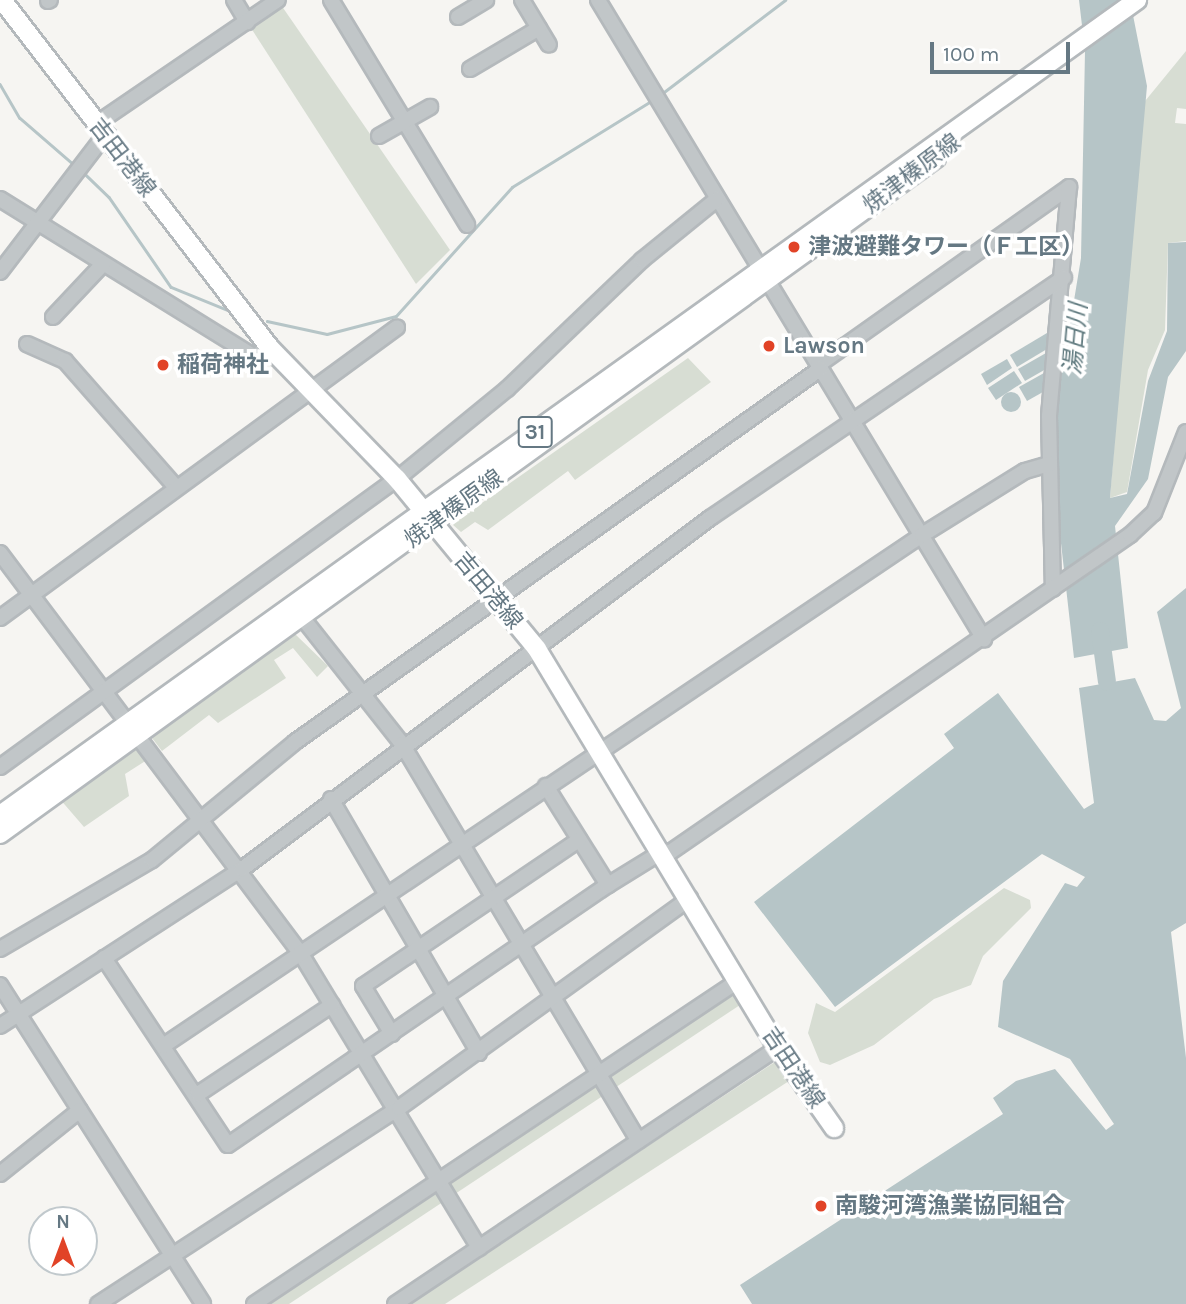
<!DOCTYPE html>
<html>
<head>
<meta charset="utf-8">
<style>
  body { margin:0 }
  #map { position:relative; width:1186px; height:1304px; overflow:hidden; background:#f6f5f2; font-family:Karla,"Noto Sans JP",sans-serif }
  div>[style] { position:absolute }
  .green>* { inset:0; background:#d7ddd3 }
  .water>* { inset:0; background:#b6c5c7 }
  .round { border-radius:50% }
  .stream>* { height:2.5px; margin:-1.25px; padding:0 1.25px; transform-origin:1.25px; border-radius:1.25px; background:#b6c5c7 }
  .river>* { height:18px; margin:-9px; padding:0 9px; transform-origin:9px; border-radius:9px; background:#b6c5c7 }
  .roads { filter:drop-shadow(2px 0 #b4b9bc) drop-shadow(-2px 0 #b4b9bc) drop-shadow(0 2px #b4b9bc) drop-shadow(0 -2px #b4b9bc) }
  .minor>* { height:14px; margin:-7px; padding:0 7px; transform-origin:7px; border-radius:7px; background:#c1c6c8 }
  .major>* { height:18px; margin:-9px; padding:0 9px; transform-origin:9px; border-radius:9px; background:#fff }
  .dots>* { width:19px; height:19px; translate:-50% -50%; box-sizing:border-box; border:4px solid #fff; border-radius:50% }
  span { translate:-50% -50%; white-space:nowrap; text-align:center; line-height:1.15; -webkit-text-stroke:7px #fff; paint-order:stroke }
  .shield-label span { padding:2px 5px; background:#fff; border:2px solid; border-radius:5px; -webkit-text-stroke-width:0 }
  .shield-label { font-size:21px; color:#657883; font-weight:700 }
  .street-label { font-size:23px; color:#657883 }
  .poi-label { font-size:23px; color:#657883; font-weight:700 }
  .left { translate:0 -50%; text-align:left }
  .water-label { font-size:24px; color:#607a7f; font-style:italic }
  .north { position:absolute; left:28px; top:1206px; width:70px; height:70px; box-sizing:border-box; background:#fff; border:2px solid #c1c9cd; border-radius:50%; rotate:0deg; font-size:19px; font-weight:700; line-height:28px; text-align:center; color:#657883 }
  .north::after { content:''; display:block; margin:auto; width:24px; height:32px; background:#e14327; clip-path:polygon(50% 0,100% 100%,50% 72%,0 100%) }
  .scale { position:absolute; left:930px; top:42px; width:140px; height:32px; box-sizing:border-box; border:4px solid #657883; border-top:0; padding-left:9px; font-size:21px; line-height:24px; white-space:nowrap; color:#657883; -webkit-text-stroke:5px #fff; paint-order:stroke }
</style>
</head>
<body>
<div id="map">
  <div class="green">
    <i style="clip-path:polygon(279px 2px,450px 250px,416px 284px,249px 25px)"></i>
    <i style="clip-path:polygon(1186px 51px,1186px 109px,1177px 108px,1175px 123px,1186px 124px,1186px 241px,1168px 243px,1165px 330px,1148px 370px,1127px 492px,1110px 498px,1141px 106px)"></i>
    <i style="clip-path:polygon(688px 358px,711px 382px,575px 480px,568px 471px,488px 530px,475px 522px,461px 532px,452px 524px)"></i>
    <i style="clip-path:polygon(294px 633px,328px 666px,317px 677px,293px 648px,274px 660px,286px 678px,218px 723px,209px 715px,162px 751px,149px 734px)"></i>
    <i style="clip-path:polygon(138px 742px,150px 758px,125px 774px,129px 796px,84px 827px,59px 798px)"></i>
    <i style="clip-path:polygon(1004px 888px,1030px 900px,1031px 908px,983px 956px,971px 985px,934px 999px,874px 1045px,830px 1065px,820px 1062px,808px 1033px,816px 1003px,835px 1012px)"></i>
    <i style="clip-path:polygon(738px 981px,749px 999px,289px 1304px,254px 1304px)"></i>
    <i style="clip-path:polygon(778px 1060px,789px 1081px,445px 1304px,409px 1304px)"></i>
  </div>
  <div class="water">
    <i style="clip-path:polygon(1079px 0,1130px 0,1147px 86px,1110px 498px,1127px 494px,1148px 381px,1167px 331px,1168px 243px,1186px 242px,1186px 351px,1168px 377px,1148px 479px,1115px 526px,1128px 648px,1074px 658px,1050px 446px,1081px 258px,1085px 51px)"></i>
    <i style="clip-path:polygon(1047px 333px,1047px 349px,1017px 367px,1010px 355px)"></i>
    <i style="clip-path:polygon(1046px 353px,1046px 369px,1025px 381px,1018px 369px)"></i>
    <i style="clip-path:polygon(1007px 359px,1012px 368px,987px 385px,981px 374px)"></i>
    <i style="clip-path:polygon(1014px 371px,1022px 383px,996px 400px,988px 388px)"></i>
    <i style="clip-path:polygon(1044px 373px,1043px 392px,1027px 401px,1019px 387px)"></i>
    <i class="round" style="left:1001px;top:392px;width:20px;height:20px"></i>
    <i style="clip-path:polygon(1186px 588px,1186px 923px,1171px 932px,1186px 1058px,1186px 1304px,752px 1304px,740px 1285px,1003px 1114px,993px 1098px,1016px 1081px,1055px 1069px,1106px 1130px,1114px 1124px,1070px 1059px,998px 1027px,1003px 981px,1065px 883px,1077px 887px,1085px 877px,1042px 854px,835px 1007px,754px 902px,954px 748px,944px 734px,998px 693px,1084px 809px,1094px 803px,1079px 688px,1135px 678px,1154px 720px,1166px 721px,1181px 708px,1157px 612px)"></i>
  </div>
  <div class="stream">
    <i style="left:0;top:84px;width:39px;rotate:60deg"></i>
    <i style="left:20px;top:118px;width:69px;rotate:40.9deg"></i>
    <i style="left:660px;top:95px;width:157px;rotate:-37.2deg"></i>
    <i style="left:85px;top:174px;width:33px;rotate:44deg"></i>
    <i style="left:109px;top:197px;width:109px;rotate:55.4deg"></i>
    <i style="left:171px;top:287px;width:67px;rotate:22deg"></i>
    <i style="left:267px;top:321px;width:61px;rotate:12.2deg"></i>
    <i style="left:327px;top:334px;width:71px;rotate:-14.6deg"></i>
    <i style="left:396px;top:316px;width:173px;rotate:-48deg"></i>
    <i style="left:512px;top:187px;width:163px;rotate:-31.7deg"></i>
  </div>
  <div class="river">
    <i style="left:1100px;top:631px;width:51px;rotate:82.2deg"></i>
  </div>
  <div class="roads">
    <div class="minor">
      <i style="left:234px;top:0;width:26px;rotate:59deg"></i>
      <i style="left:331px;top:0;width:263px;rotate:58.8deg"></i>
      <i style="left:522px;top:0;width:52px;rotate:59deg"></i>
      <i style="left:598px;top:0;width:747px;rotate:58.87deg"></i>
      <i style="left:48px;top:1px;width:2px;rotate:-27deg"></i>
      <i style="left:458px;top:17px;width:33px;rotate:-31deg"></i>
      <i style="left:470px;top:69px;width:80px;rotate:-30.7deg"></i>
      <i style="left:96px;top:124px;width:220px;rotate:-34.3deg"></i>
      <i style="left:379px;top:136px;width:59px;rotate:-29.6deg"></i>
      <i style="left:0;top:199px;width:300px;rotate:31.8deg"></i>
      <i style="left:255px;top:357px;width:17px;rotate:-36deg"></i>
      <i style="left:0;top:272px;width:171px;rotate:-52.6deg"></i>
      <i style="left:53px;top:317px;width:73px;rotate:-46.7deg"></i>
      <i style="left:27px;top:344px;width:42px;rotate:24.1deg"></i>
      <i style="left:65px;top:361px;width:165px;rotate:48.7deg"></i>
      <i style="left:818px;top:365px;width:308px;rotate:-35.3deg"></i>
      <i style="left:1069px;top:187px;width:230px;rotate:95deg"></i>
      <i style="left:1049px;top:416px;width:173px;rotate:88.7deg"></i>
      <i style="left:0;top:553px;width:501px;rotate:53.11deg"></i>
      <i style="left:301px;top:954px;width:344px;rotate:58.8deg"></i>
      <i style="left:301px;top:616px;width:163px;rotate:51.7deg"></i>
      <i style="left:402px;top:744px;width:462px;rotate:59.2deg"></i>
      <i style="left:0;top:618px;width:492px;rotate:-36.2deg"></i>
      <i style="left:0;top:767px;width:490px;rotate:-36deg"></i>
      <i style="left:397px;top:479px;width:142px;rotate:-39.3deg"></i>
      <i style="left:507px;top:389px;width:187px;rotate:-43.7deg"></i>
      <i style="left:642px;top:260px;width:97px;rotate:-39.1deg"></i>
      <i style="left:331px;top:799px;width:294px;rotate:59.8deg"></i>
      <i style="left:666px;top:855px;width:564px;rotate:-34.59deg"></i>
      <i style="left:1130px;top:535px;width:33px;rotate:-43deg"></i>
      <i style="left:1154px;top:513px;width:87px;rotate:-68.4deg"></i>
      <i style="left:608px;top:885px;width:65px;rotate:-31.7deg"></i>
      <i style="left:0;top:949px;width:176px;rotate:-30.4deg"></i>
      <i style="left:152px;top:860px;width:185px;rotate:-39.5deg"></i>
      <i style="left:295px;top:742px;width:644px;rotate:-35.39deg"></i>
      <i style="left:104px;top:958px;width:224px;rotate:56.5deg"></i>
      <i style="left:228px;top:1145px;width:460px;rotate:-34.4deg"></i>
      <i style="left:608px;top:885px;width:117px;rotate:-122.1deg"></i>
      <i style="left:0;top:985px;width:378px;rotate:57.5deg"></i>
      <i style="left:0;top:1026px;width:288px;rotate:-33deg"></i>
      <i style="left:242px;top:869px;width:585px;rotate:-36.87deg"></i>
      <i style="left:710px;top:518px;width:428px;rotate:-34.2deg"></i>
      <i style="left:392px;top:1034px;width:56px;rotate:-121.1deg"></i>
      <i style="left:363px;top:986px;width:261px;rotate:-34.1deg"></i>
      <i style="left:163px;top:1046px;width:915px;rotate:-33.95deg"></i>
      <i style="left:922px;top:535px;width:121px;rotate:-31.9deg"></i>
      <i style="left:1025px;top:471px;width:26px;rotate:-16deg"></i>
      <i style="left:198px;top:1094px;width:161px;rotate:-33.6deg"></i>
      <i style="left:0;top:1174px;width:102px;rotate:-38.7deg"></i>
      <i style="left:98px;top:1304px;width:359px;rotate:-33.1deg"></i>
      <i style="left:399px;top:1108px;width:359px;rotate:-35.8deg"></i>
      <i style="left:254px;top:1304px;width:582px;rotate:-33.72deg"></i>
      <i style="left:395px;top:1304px;width:461px;rotate:-33.8deg"></i>
    </div>
    <div class="major">
      <i style="left:2px;top:0;width:438px;rotate:52.4deg"></i>
      <i style="left:269px;top:347px;width:184px;rotate:45.9deg"></i>
      <i style="left:397px;top:479px;width:220px;rotate:50.5deg"></i>
      <i style="left:537px;top:649px;width:466px;rotate:58.9deg"></i>
      <i style="left:778px;top:1048px;width:98px;rotate:55deg"></i>
      <i style="left:0;top:815px;width:1399px;rotate:-35.63deg"></i>
      <i style="left:0;top:834px;width:1155px;rotate:-35.84deg"></i>
    </div>
  </div>
  <div class="dots">
    <i style="left:794px;top:247px;background:#e14327"></i>
    <i style="left:769px;top:346px;background:#e14327"></i>
    <i style="left:163px;top:365px;background:#e14327"></i>
    <i style="left:821px;top:1206px;background:#e14327"></i>
  </div>
  <div class="shield-label">
    <span style="left:535px;top:432px">31</span>
  </div>
  <div class="street-label">
    <span style="left:122px;top:158px;rotate:52deg">吉田港線</span>
    <span style="left:912px;top:174px;rotate:-37deg">焼津榛原線</span>
    <span style="left:454px;top:509px;rotate:-36deg">焼津榛原線</span>
    <span style="left:488px;top:591px;rotate:50deg">吉田港線</span>
    <span style="left:793px;top:1068px;rotate:56deg">吉田港線</span>
  </div>
  <div class="poi-label">
    <span class="left" style="left:808px;top:247px">津波避難タワー（Ｆ工区）</span>
    <span class="left" style="left:783px;top:346px">Lawson</span>
    <span class="left" style="left:177px;top:365px">稲荷神社</span>
    <span class="left" style="left:835px;top:1206px">南駿河湾漁業協同組合</span>
  </div>
  <div class="water-label">
    <span style="left:1076px;top:339px;rotate:-85deg">湯日川</span>
  </div>
  <div class="north">N</div>
  <div class="scale">100 m</div>
</div>
</body>
</html>
